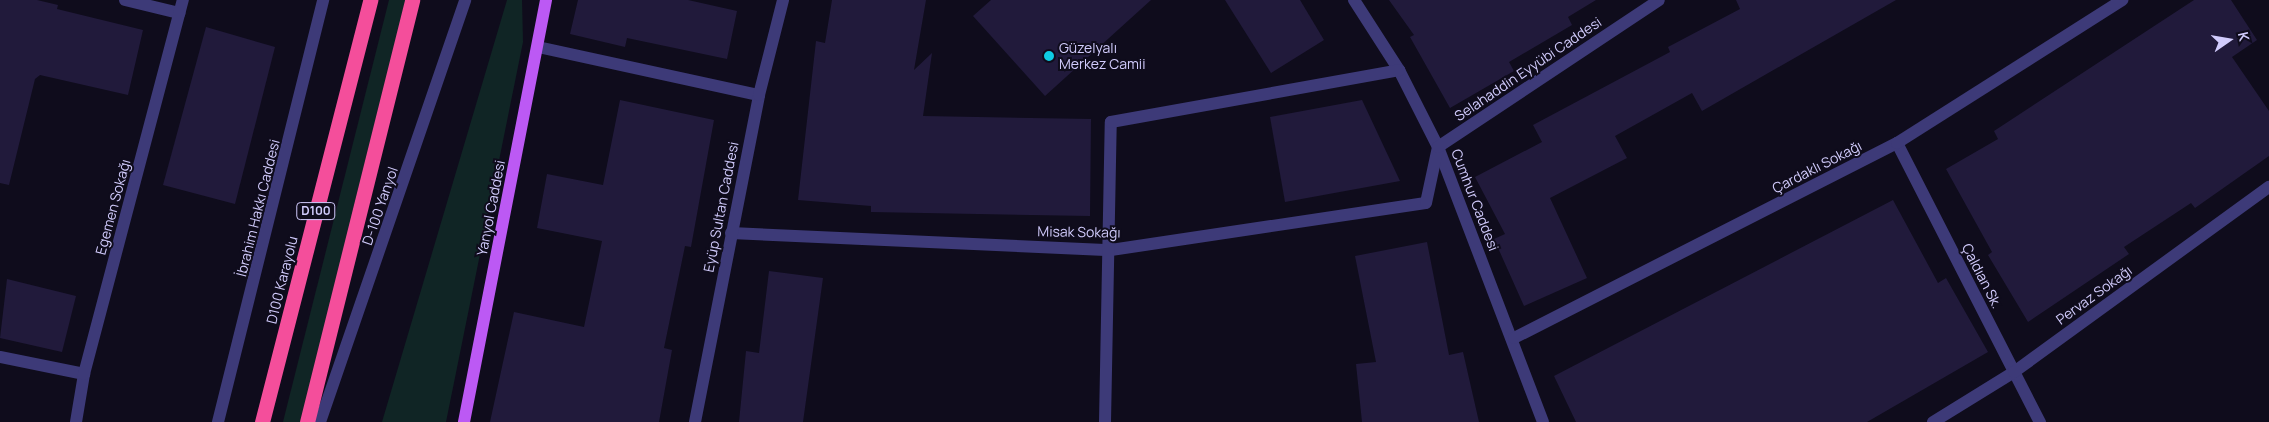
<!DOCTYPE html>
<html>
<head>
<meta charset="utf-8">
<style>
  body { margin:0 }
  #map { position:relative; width:2269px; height:422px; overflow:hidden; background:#0f0c1c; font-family:Manrope,sans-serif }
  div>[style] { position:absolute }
  .green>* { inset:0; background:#102525 }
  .building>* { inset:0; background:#211a3b }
  .minor>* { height:12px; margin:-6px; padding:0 6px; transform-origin:6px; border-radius:6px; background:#3d3a78 }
  .major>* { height:12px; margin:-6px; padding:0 6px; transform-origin:6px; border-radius:6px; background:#bc59f4 }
  .highway>* { height:15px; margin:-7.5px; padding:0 7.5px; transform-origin:7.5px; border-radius:7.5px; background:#f44e9b }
  .dots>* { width:14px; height:14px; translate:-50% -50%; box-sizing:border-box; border:2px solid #0f0c1c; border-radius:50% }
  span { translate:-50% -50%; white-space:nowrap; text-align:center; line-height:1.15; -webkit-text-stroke:4px #0f0c1c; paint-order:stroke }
  .shield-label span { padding:1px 4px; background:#0f0c1c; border:1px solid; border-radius:4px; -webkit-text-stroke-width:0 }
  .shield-label { font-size:12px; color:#d1cbfc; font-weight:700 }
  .poi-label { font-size:14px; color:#d1cbfc }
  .left { translate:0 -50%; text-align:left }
  .street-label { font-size:14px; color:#d1cbfc }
  .north { position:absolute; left:2204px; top:15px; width:50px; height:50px; -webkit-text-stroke:4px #0f0c1c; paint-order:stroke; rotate:77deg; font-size:14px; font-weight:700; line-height:20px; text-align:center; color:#d1cbfc }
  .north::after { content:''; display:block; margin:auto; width:18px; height:22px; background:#d1cbfc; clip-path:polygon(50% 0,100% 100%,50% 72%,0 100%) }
</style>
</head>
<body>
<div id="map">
  <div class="green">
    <i style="clip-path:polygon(389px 0,411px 0,304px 422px,283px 422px)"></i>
    <i style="clip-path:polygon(507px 0,522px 0,523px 42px,446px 422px,382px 422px)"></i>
  </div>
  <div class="building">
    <i style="clip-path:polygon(0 0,37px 0,58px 5px,57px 9px,143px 30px,128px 95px,40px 75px,35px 79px,9px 185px,0 183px)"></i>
    <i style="clip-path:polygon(578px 0,688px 0,737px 11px,727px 59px,627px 38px,625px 47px,570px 34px)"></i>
    <i style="clip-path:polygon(832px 0,926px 0,914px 70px,932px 53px,923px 116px,1091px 119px,1090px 216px,871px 212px,871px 206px,798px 200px,816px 41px,825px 43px)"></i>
    <i style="clip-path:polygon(991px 0,1151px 0,1045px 96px,973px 16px)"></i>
    <i style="clip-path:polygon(1225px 0,1300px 0,1324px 40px,1271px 73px)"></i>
    <i style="clip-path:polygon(1389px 0,1596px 0,1568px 17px,1572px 25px,1509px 62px,1514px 71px,1450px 108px,1410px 37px,1414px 35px)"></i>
    <i style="clip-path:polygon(1736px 0,1896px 0,1702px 111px,1692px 93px,1615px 136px,1627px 158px,1550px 198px,1587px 278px,1524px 306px,1494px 239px,1505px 234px,1475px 177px,1542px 142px,1533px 125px,1670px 52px,1668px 47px,1740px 9px)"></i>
    <i style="clip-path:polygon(2194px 0,2231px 0,2257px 40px,2232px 57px,2269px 111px,2269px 156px,2195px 208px,2191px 203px,2124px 247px,2129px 254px,2028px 322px,1988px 255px,1992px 252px,1946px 169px,1998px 139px,1994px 131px)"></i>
    <i style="clip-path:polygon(206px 27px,275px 47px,235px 204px,163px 185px)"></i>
    <i style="clip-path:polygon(620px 100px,714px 120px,691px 247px,685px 246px,664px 348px,672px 350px,659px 422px,490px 422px,514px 312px,584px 327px,602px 241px,537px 228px,547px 174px,603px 185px)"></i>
    <i style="clip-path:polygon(1362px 100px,1400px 181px,1285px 202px,1270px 117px)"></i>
    <i style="clip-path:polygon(1893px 200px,1938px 283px,1946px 278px,1988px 352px,1867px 422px,1576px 422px,1554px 376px)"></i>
    <i style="clip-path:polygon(1427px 242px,1449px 355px,1463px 352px,1479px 422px,1362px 422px,1356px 364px,1376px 362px,1355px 256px)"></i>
    <i style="clip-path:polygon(769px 271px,823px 278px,803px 422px,739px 422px,746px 351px,759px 353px)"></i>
    <i style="clip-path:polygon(7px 279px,76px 296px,62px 352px,0 338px)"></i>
  </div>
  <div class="minor">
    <i style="left:125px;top:0;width:56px;rotate:13.5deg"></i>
    <i style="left:1354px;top:0;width:83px;rotate:57.3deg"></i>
    <i style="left:1399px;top:70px;width:86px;rotate:63.1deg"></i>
    <i style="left:1438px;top:147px;width:294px;rotate:69.1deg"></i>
    <i style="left:538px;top:47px;width:226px;rotate:12.3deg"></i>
    <i style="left:1897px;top:143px;width:314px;rotate:62.9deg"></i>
    <i style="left:731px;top:233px;width:380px;rotate:2.6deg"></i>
    <i style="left:1111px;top:250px;width:318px;rotate:-8.5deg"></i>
    <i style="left:1426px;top:203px;width:57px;rotate:-77.9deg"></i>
    <i style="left:1438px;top:147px;width:265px;rotate:-33.6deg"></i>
    <i style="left:1514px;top:338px;width:430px;rotate:-27deg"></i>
    <i style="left:1897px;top:143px;width:267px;rotate:-32.4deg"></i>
    <i style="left:0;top:357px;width:86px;rotate:11.4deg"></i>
    <i style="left:76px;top:422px;width:49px;rotate:-80.5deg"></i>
    <i style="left:84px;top:374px;width:387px;rotate:-75.2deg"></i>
    <i style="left:218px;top:422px;width:435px;rotate:-76deg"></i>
    <i style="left:320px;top:422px;width:446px;rotate:-71deg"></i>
    <i style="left:695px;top:422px;width:333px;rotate:-78.9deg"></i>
    <i style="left:759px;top:95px;width:98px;rotate:-75.8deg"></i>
    <i style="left:1105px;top:422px;width:300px;rotate:-88.9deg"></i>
    <i style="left:1111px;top:122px;width:293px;rotate:-10.2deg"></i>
    <i style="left:1933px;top:422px;width:95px;rotate:-31.7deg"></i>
    <i style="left:2014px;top:372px;width:315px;rotate:-36deg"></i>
  </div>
  <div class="major">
    <i style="left:464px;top:422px;width:430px;rotate:-79deg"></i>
  </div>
  <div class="highway">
    <i style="left:262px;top:422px;width:436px;rotate:-75.6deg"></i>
    <i style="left:307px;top:422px;width:435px;rotate:-76deg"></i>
  </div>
  <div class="dots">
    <i style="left:1049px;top:56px;background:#0fcce3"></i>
  </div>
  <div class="shield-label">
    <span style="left:316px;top:211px">D100</span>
  </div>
  <div class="poi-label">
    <span class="left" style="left:1059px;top:56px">Güzelyalı<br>Merkez Camii</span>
  </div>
  <div class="street-label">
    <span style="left:1528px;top:69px;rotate:-34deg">Selahaddin Eyyübi Caddesi</span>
    <span style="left:1817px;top:167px;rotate:-27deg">Çardaklı Sokağı</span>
    <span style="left:1475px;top:200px;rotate:69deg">Cumhur Caddesi</span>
    <span style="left:380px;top:206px;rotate:-71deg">D-100 Yanyol</span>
    <span style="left:113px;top:207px;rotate:-75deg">Egemen Sokağı</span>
    <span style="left:721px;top:207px;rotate:-79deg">Eyüp Sultan Caddesi</span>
    <span style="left:258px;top:208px;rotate:-76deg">İbrahim Hakkı Caddesi</span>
    <span style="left:491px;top:208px;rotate:-79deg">Yanyol Caddesi</span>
    <span style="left:1079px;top:232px;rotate:1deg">Misak Sokağı</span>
    <span style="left:1982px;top:276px;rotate:63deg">Çaldıan Sk.</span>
    <span style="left:282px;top:280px;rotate:-76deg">D100 Karayolu</span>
    <span style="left:2094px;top:295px;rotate:-36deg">Pervaz Sokağı</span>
  </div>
  <div class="north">K</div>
</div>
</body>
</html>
